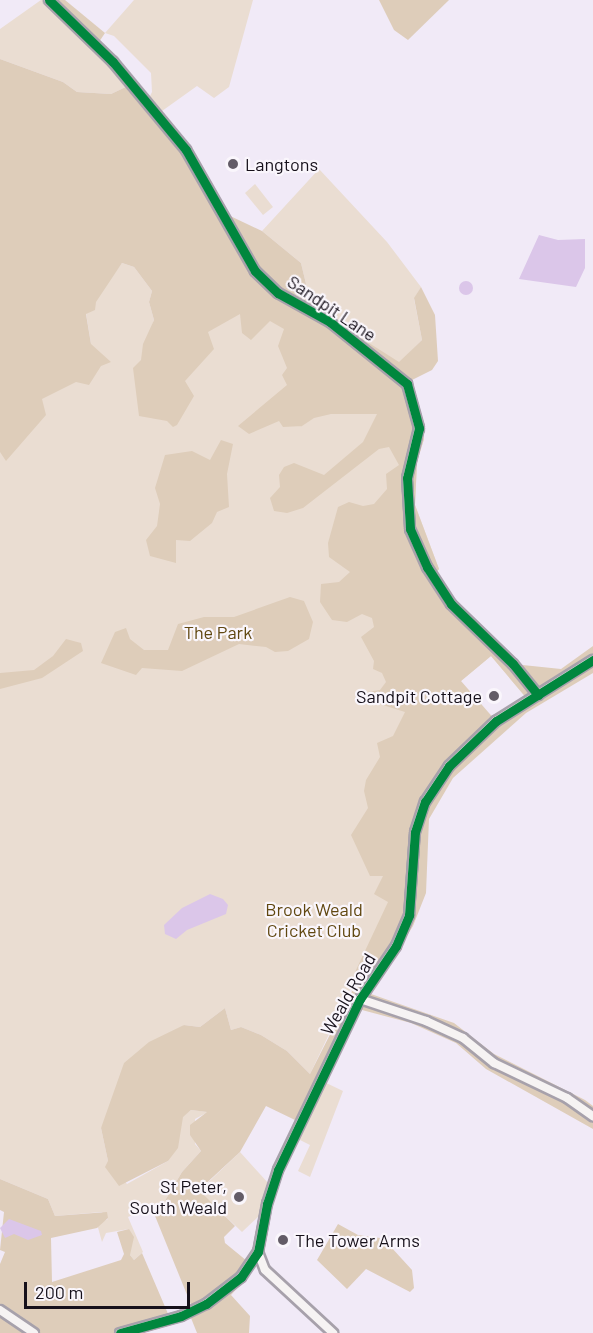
<!DOCTYPE html>
<html>
<head>
<meta charset="utf-8">
<style>
  body { margin:0 }
  #map { position:relative; width:593px; height:1333px; overflow:hidden; background:#f1eaf7; font-family:Barlow,sans-serif }
  div>[style] { position:absolute }
  .green>* { inset:0; background:#eaddd2 }
  .forest>* { inset:0; background:#decdba }
  .water>* { inset:0; background:#dbc6e9 }
  .round { border-radius:50% }
  .roads { filter:drop-shadow(2px 0 #a7a1ab) drop-shadow(-2px 0 #a7a1ab) drop-shadow(0 2px #a7a1ab) drop-shadow(0 -2px #a7a1ab) }
  .secondary>* { height:8px; margin:-4px; padding:0 4px; transform-origin:4px; border-radius:4px; background:#f6f3f3 }
  .cycleway>* { height:9px; margin:-4.5px; padding:0 4.5px; transform-origin:4.5px; border-radius:4.5px; background:#00873e }
  .dots>* { width:16px; height:16px; translate:-50% -50%; box-sizing:border-box; border:3px solid #faf6fc; border-radius:50% }
  span { translate:-50% -50%; white-space:nowrap; text-align:center; line-height:1.15; -webkit-text-stroke:4.5px #faf6fc; paint-order:stroke }
  .poi-label { font-size:18px; color:#16101a }
  .left { translate:0 -50%; text-align:left }
  .right { translate:-100% -50%; text-align:right }
  .street-label { font-size:18px; color:#16101a }
  .park-label { font-size:18px; color:#604710 }
  .scale { position:absolute; left:24px; top:1282px; width:166px; height:27px; box-sizing:border-box; border:3px solid #16101a; border-top:0; padding-left:8px; font-size:18px; line-height:21px; white-space:nowrap; color:#16101a; -webkit-text-stroke:4px #faf6fc; paint-order:stroke }
</style>
</head>
<body>
<div id="map">
  <div class="green">
    <i style="clip-path:polygon(41px 0,49px 0,132px 84px,111px 94px,77px 92px,63px 82px,0 59px,0 29px)"></i>
    <i style="clip-path:polygon(134px 0,253px 0,229px 87px,214px 98px,197px 86px,155px 116px,146px 104px,152px 92px,151px 73px,114px 36px,105px 33px)"></i>
    <i style="clip-path:polygon(319px 169px,387px 242px,421px 287px,414px 299px,422px 340px,399px 363px,331px 319px,327px 307px,307px 288px,301px 263px,262px 231px)"></i>
    <i style="clip-path:polygon(255px 184px,273px 207px,263px 215px,245px 193px)"></i>
    <i style="clip-path:polygon(122px 263px,134px 267px,152px 291px,149px 302px,154px 320px,142px 353px,260px 276px,420px 412px,424px 439px,417px 462px,415px 505px,439px 569px,433px 576px,528px 700px,491px 656px,461px 681px,449px 766px,414px 856px,310px 1074px,287px 1051px,261px 1035px,241px 1027px,231px 1030px,225px 1008px,200px 1027px,184px 1025px,101px 1128px,108px 1161px,127px 1184px,168px 1161px,182px 1117px,191px 1110px,208px 1112px,195px 1119px,195px 1144px,201px 1151px,182px 1172px,160px 1209px,153px 1211px,151px 1207px,128px 1217px,143px 1252px,134px 1260px,130px 1255px,129px 1229px,106px 1233px,102px 1242px,97px 1224px,108px 1219px,102px 1212px,55px 1216px,48px 1199px,0 1179px,0 365px,91px 344px,86px 313px)"></i>
    <i style="clip-path:polygon(320px 1080px,343px 1091px,310px 1177px,298px 1171px,310px 1145px,294px 1137px)"></i>
    <i style="clip-path:polygon(240px 1152px,269px 1184px,260px 1215px,242px 1232px,199px 1191px)"></i>
  </div>
  <div class="forest">
    <i style="clip-path:polygon(49px 0,65px 0,105px 33px,97px 45px)"></i>
    <i style="clip-path:polygon(379px 0,449px 0,408px 40px,394px 30px)"></i>
    <i style="clip-path:polygon(evenodd,0 59px,63px 82px,77px 92px,111px 94px,132px 84px,186px 150px,226px 214px,262px 231px,301px 263px,307px 288px,327px 307px,331px 319px,399px 362px,422px 340px,414px 298px,421px 287px,435px 315px,438px 361px,432px 370px,410px 381px,424px 439px,417px 462px,415px 505px,439px 569px,433px 576px,451px 604px,513px 664px,561px 669px,593px 646px,593px 673px,526px 713px,453px 778px,429px 819px,426px 893px,413px 926px,371px 994px,454px 1023px,494px 1054px,585px 1100px,593px 1106px,593px 1129px,486px 1069px,456px 1043px,411px 1023px,362px 1010px,278px 1170px,275px 1164px,295px 1120px,266px 1106px,240px 1152px,199px 1190px,235px 1226px,224px 1237px,225px 1243px,247px 1261px,252px 1272px,231px 1295px,250px 1316px,249px 1333px,197px 1333px,191px 1318px,143px 1333px,0 1333px,0 1264px,5px 1252px,0 1250px,4px 1212px,0 1210px,0 1179px,48px 1199px,55px 1216px,107px 1212px,108px 1218px,97px 1228px,51px 1238px,52px 1282px,121px 1260px,124px 1254px,117px 1232px,129px 1229px,134px 1237px,130px 1255px,134px 1260px,142px 1253px,169px 1316px,192px 1307px,153px 1211px,160px 1209px,182px 1172px,201px 1151px,190px 1135px,190px 1125px,207px 1112px,191px 1110px,183px 1117px,178px 1148px,168px 1161px,119px 1186px,105px 1167px,108px 1161px,101px 1128px,124px 1063px,149px 1042px,184px 1025px,200px 1027px,225px 1008px,231px 1030px,241px 1027px,261px 1035px,287px 1051px,310px 1074px,352px 991px,348px 987px,388px 902px,374px 894px,383px 876px,370px 876px,351px 835px,368px 808px,364px 791px,366px 780px,380px 757px,377px 743px,393px 736px,405px 712px,364px 699px,367px 692px,380px 690px,386px 682px,382px 673px,373px 669px,374px 661px,361px 637px,374px 627px,372px 618px,362px 614px,347px 622px,332px 620px,320px 602px,321px 584px,339px 582px,350px 572px,329px 557px,328px 543px,338px 507px,349px 502px,363px 506px,374px 504px,387px 489px,386px 474px,399px 465px,389px 447px,379px 449px,303px 508px,287px 513px,274px 511px,270px 498px,280px 487px,279px 475px,284px 467px,294px 463px,324px 475px,363px 442px,377px 414px,331px 414px,314px 418px,302px 426px,283px 427px,279px 421px,249px 434px,238px 426px,287px 385px,282px 375px,287px 368px,278px 346px,284px 329px,270px 321px,251px 340px,242px 333px,240px 314px,208px 332px,214px 349px,185px 381px,194px 396px,177px 425px,173px 427px,167px 421px,139px 416px,133px 368px,141px 360px,143px 344px,154px 320px,149px 302px,152px 291px,134px 267px,122px 263px,96px 302px,95px 310px,86px 314px,91px 344px,111px 362px,101px 366px,89px 385px,76px 382px,42px 399px,46px 415px,6px 461px,0 452px,0 59px,491px 656px,528px 700px,496px 721px,461px 681px,491px 656px)"></i>
    <i style="clip-path:polygon(221px 440px,233px 444px,227px 474px,229px 507px,217px 512px,212px 523px,190px 541px,176px 540px,176px 563px,150px 556px,146px 540px,157px 526px,160px 504px,155px 488px,165px 455px,192px 451px,210px 460px)"></i>
    <i style="clip-path:polygon(290px 597px,304px 601px,313px 622px,309px 639px,288px 651px,275px 652px,266px 647px,239px 644px,182px 671px,142px 668px,136px 675px,101px 663px,115px 632px,126px 628px,130px 639px,144px 650px,168px 650px,178px 624px,204px 617px,234px 617px)"></i>
    <i style="clip-path:polygon(66px 639px,81px 643px,83px 651px,42px 678px,0 689px,0 673px,34px 670px,53px 656px)"></i>
    <i style="clip-path:polygon(338px 1224px,358px 1235px,380px 1238px,391px 1247px,412px 1270px,414px 1288px,410px 1292px,366px 1269px,347px 1289px,317px 1260px)"></i>
  </div>
  <div class="water">
    <i style="clip-path:polygon(539px 235px,558px 240px,585px 239px,585px 268px,576px 287px,519px 279px)"></i>
    <i class="round" style="left:459px;top:281px;width:14px;height:14px"></i>
    <i style="clip-path:polygon(210px 894px,223px 899px,228px 905px,226px 914px,187px 930px,176px 939px,165px 934px,164px 925px,182px 908px)"></i>
    <i style="clip-path:polygon(9px 1219px,41px 1231px,42px 1235px,28px 1240px,14px 1234px,5px 1238px,0 1228px)"></i>
  </div>
  <div class="roads">
    <div class="secondary">
      <i style="left:49px;top:0;width:89px;rotate:44.1deg"></i>
      <i style="left:113px;top:62px;width:114px;rotate:50.3deg"></i>
      <i style="left:186px;top:150px;width:139px;rotate:60.3deg"></i>
      <i style="left:255px;top:271px;width:32px;rotate:44deg"></i>
      <i style="left:278px;top:293px;width:60px;rotate:29.1deg"></i>
      <i style="left:330px;top:322px;width:99px;rotate:38.8deg"></i>
      <i style="left:407px;top:384px;width:46px;rotate:74.7deg"></i>
      <i style="left:419px;top:428px;width:51px;rotate:103.5deg"></i>
      <i style="left:407px;top:478px;width:51px;rotate:86.6deg"></i>
      <i style="left:410px;top:529px;width:42px;rotate:65.9deg"></i>
      <i style="left:427px;top:567px;width:44px;rotate:57deg"></i>
      <i style="left:451px;top:604px;width:86px;rotate:44.1deg"></i>
      <i style="left:513px;top:664px;width:40px;rotate:51deg"></i>
      <i style="left:360px;top:999px;width:70px;rotate:18.4deg"></i>
      <i style="left:426px;top:1021px;width:41px;rotate:24.7deg"></i>
      <i style="left:463px;top:1038px;width:40px;rotate:39deg"></i>
      <i style="left:494px;top:1063px;width:81px;rotate:25.6deg"></i>
      <i style="left:567px;top:1098px;width:32px;rotate:35deg"></i>
      <i style="left:258px;top:1252px;width:19px;rotate:69deg"></i>
      <i style="left:265px;top:1270px;width:93px;rotate:42.8deg"></i>
      <i style="left:0;top:1310px;width:41px;rotate:34.1deg"></i>
      <i style="left:120px;top:1333px;width:63px;rotate:-15.6deg"></i>
      <i style="left:181px;top:1316px;width:28px;rotate:-26deg"></i>
      <i style="left:206px;top:1304px;width:44px;rotate:-37.6deg"></i>
      <i style="left:241px;top:1277px;width:30px;rotate:-56deg"></i>
      <i style="left:258px;top:1252px;width:49px;rotate:-79.4deg"></i>
      <i style="left:267px;top:1204px;width:36px;rotate:-72deg"></i>
      <i style="left:278px;top:1170px;width:190px;rotate:-64.4deg"></i>
      <i style="left:360px;top:999px;width:64px;rotate:-55.8deg"></i>
      <i style="left:396px;top:946px;width:34px;rotate:-67deg"></i>
      <i style="left:409px;top:915px;width:83px;rotate:-85.9deg"></i>
      <i style="left:415px;top:832px;width:32px;rotate:-72deg"></i>
      <i style="left:425px;top:802px;width:43px;rotate:-56.3deg"></i>
      <i style="left:449px;top:766px;width:65px;rotate:-43.8deg"></i>
      <i style="left:496px;top:721px;width:115px;rotate:-32.2deg"></i>
    </div>
  </div>
  <div class="cycleway">
    <i style="left:49px;top:0;width:89px;rotate:44.1deg"></i>
    <i style="left:113px;top:62px;width:114px;rotate:50.3deg"></i>
    <i style="left:186px;top:150px;width:139px;rotate:60.3deg"></i>
    <i style="left:255px;top:271px;width:32px;rotate:44deg"></i>
    <i style="left:278px;top:293px;width:60px;rotate:29.1deg"></i>
    <i style="left:330px;top:322px;width:99px;rotate:38.8deg"></i>
    <i style="left:407px;top:384px;width:46px;rotate:74.7deg"></i>
    <i style="left:419px;top:428px;width:51px;rotate:103.5deg"></i>
    <i style="left:407px;top:478px;width:51px;rotate:86.6deg"></i>
    <i style="left:410px;top:529px;width:42px;rotate:65.9deg"></i>
    <i style="left:427px;top:567px;width:44px;rotate:57deg"></i>
    <i style="left:451px;top:604px;width:86px;rotate:44.1deg"></i>
    <i style="left:513px;top:664px;width:40px;rotate:51deg"></i>
    <i style="left:120px;top:1333px;width:63px;rotate:-15.6deg"></i>
    <i style="left:181px;top:1316px;width:28px;rotate:-26deg"></i>
    <i style="left:206px;top:1304px;width:44px;rotate:-37.6deg"></i>
    <i style="left:241px;top:1277px;width:30px;rotate:-56deg"></i>
    <i style="left:258px;top:1252px;width:49px;rotate:-79.4deg"></i>
    <i style="left:267px;top:1204px;width:36px;rotate:-72deg"></i>
    <i style="left:278px;top:1170px;width:190px;rotate:-64.4deg"></i>
    <i style="left:360px;top:999px;width:64px;rotate:-55.8deg"></i>
    <i style="left:396px;top:946px;width:34px;rotate:-67deg"></i>
    <i style="left:409px;top:915px;width:83px;rotate:-85.9deg"></i>
    <i style="left:415px;top:832px;width:32px;rotate:-72deg"></i>
    <i style="left:425px;top:802px;width:43px;rotate:-56.3deg"></i>
    <i style="left:449px;top:766px;width:65px;rotate:-43.8deg"></i>
    <i style="left:496px;top:721px;width:115px;rotate:-32.2deg"></i>
  </div>
  <div class="dots">
    <i style="left:233px;top:164px;background:#635c67"></i>
    <i style="left:494px;top:696px;background:#635c67"></i>
    <i style="left:239px;top:1197px;background:#635c67"></i>
    <i style="left:283px;top:1240px;background:#635c67"></i>
  </div>
  <div class="poi-label">
    <span class="left" style="left:245px;top:164px">Langtons</span>
    <span class="right" style="left:482px;top:696px">Sandpit Cottage</span>
    <span class="right" style="left:227px;top:1197px">St Peter,<br>South Weald</span>
    <span class="left" style="left:295px;top:1240px">The Tower Arms</span>
  </div>
  <div class="street-label">
    <span style="left:332px;top:308px;rotate:34deg">Sandpit Lane</span>
    <span style="left:348px;top:994px;rotate:-60deg">Weald Road</span>
  </div>
  <div class="park-label">
    <span style="left:218px;top:632px">The Park</span>
    <span style="left:314px;top:920px">Brook Weald<br>Cricket Club</span>
  </div>
  <div class="scale">200 m</div>
</div>
</body>
</html>
